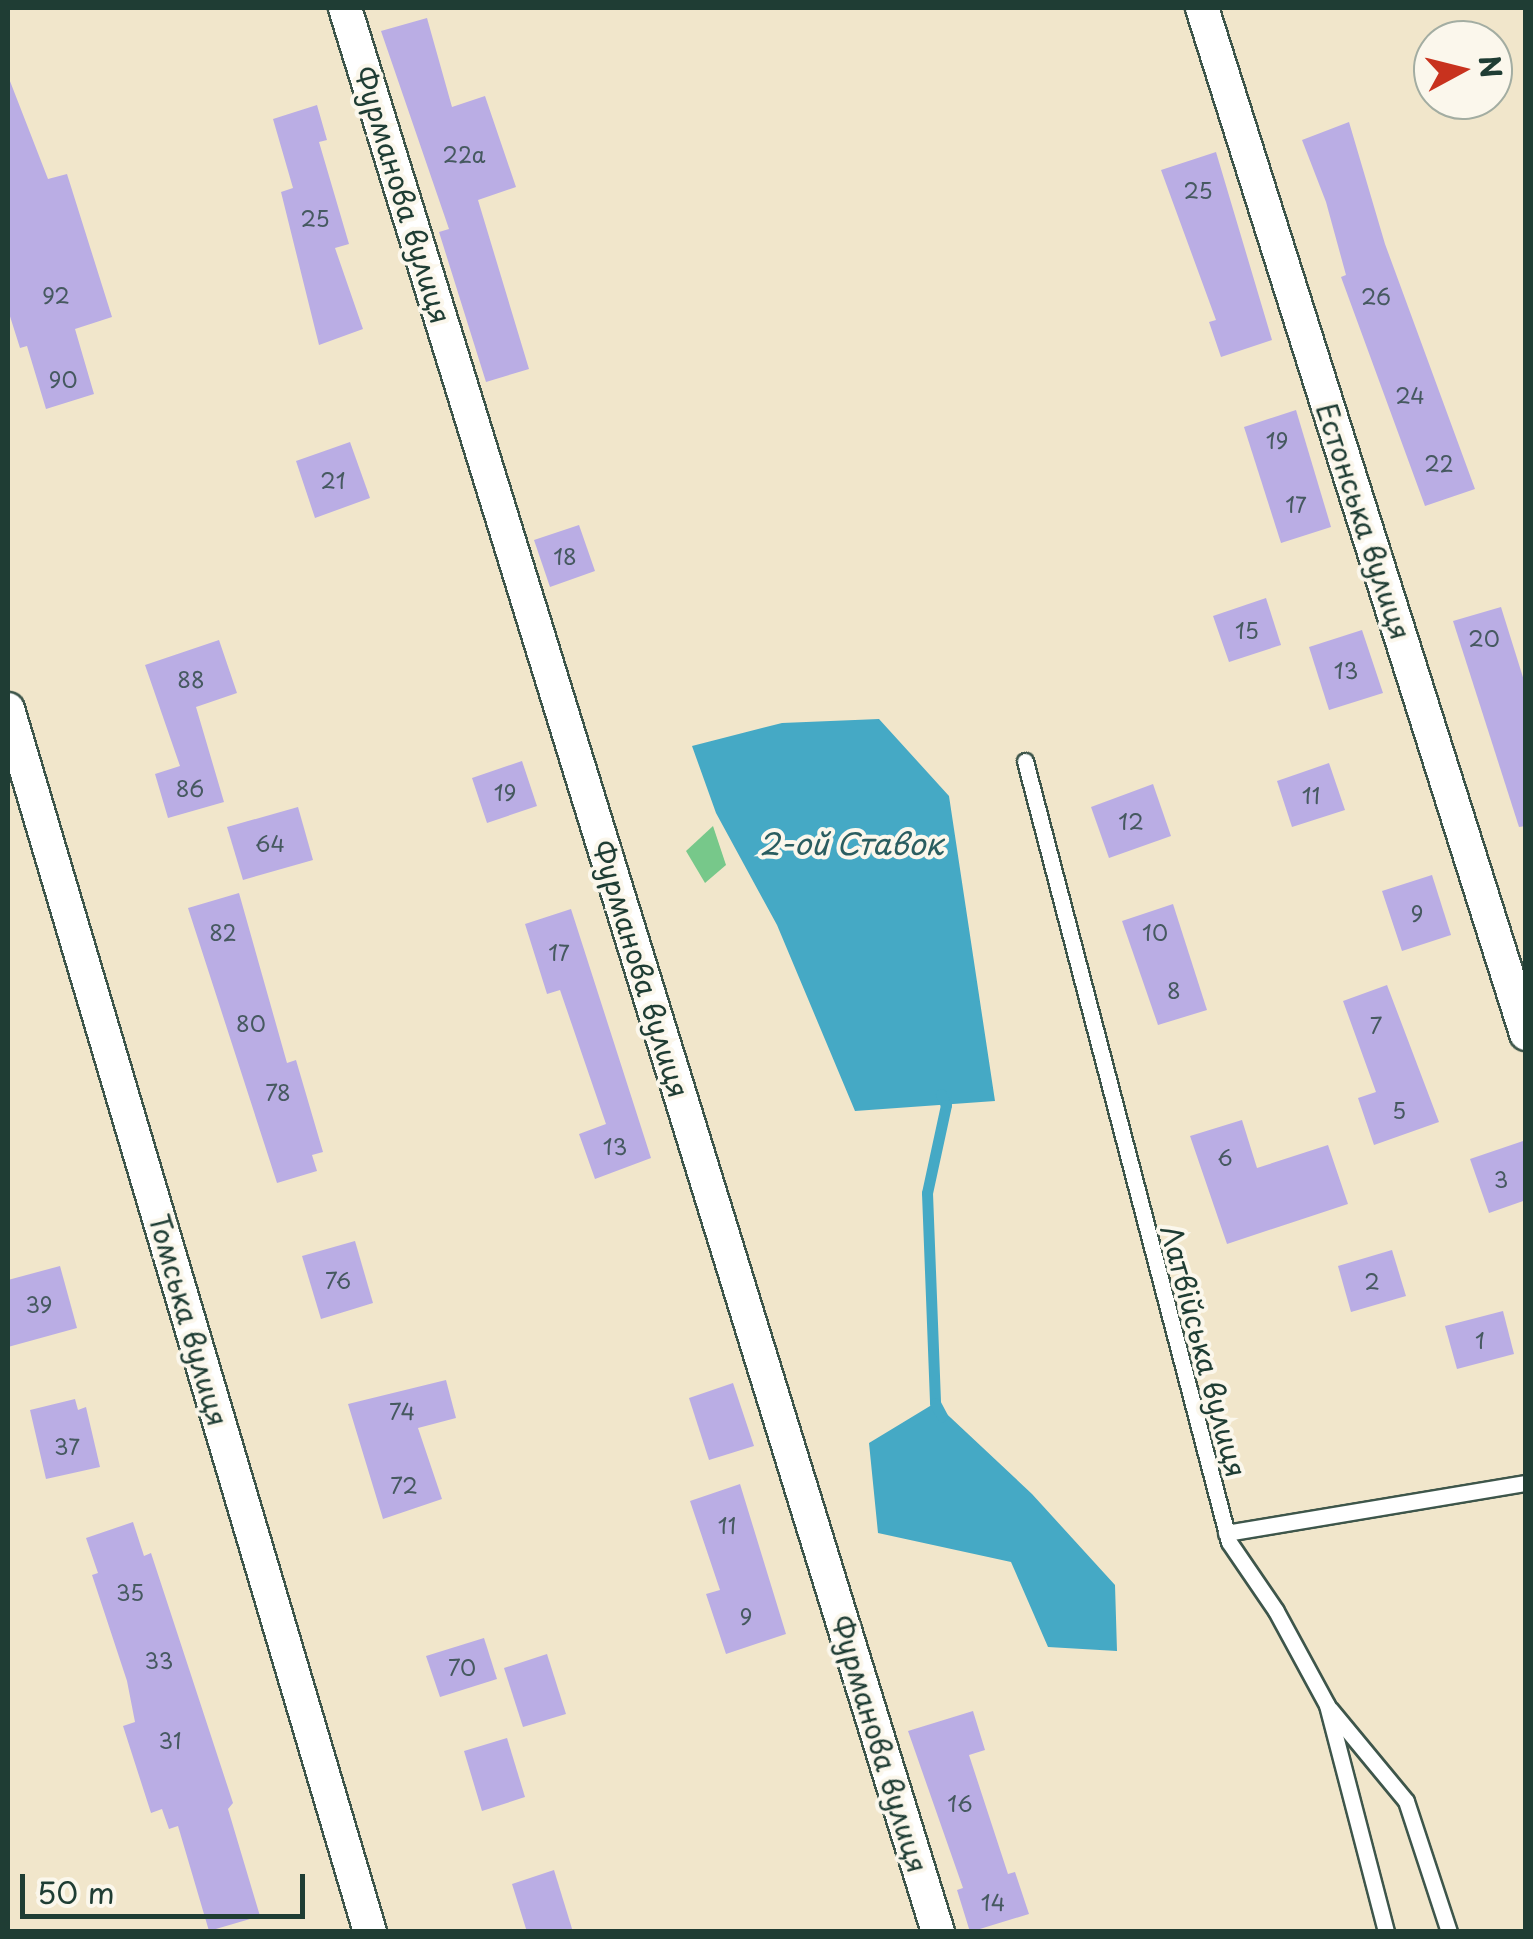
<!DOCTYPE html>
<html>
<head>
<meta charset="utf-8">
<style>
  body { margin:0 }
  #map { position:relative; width:1533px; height:1939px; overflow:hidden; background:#f1e6cb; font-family:"Playpen Sans",sans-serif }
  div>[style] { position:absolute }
  .green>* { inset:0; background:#77c88a }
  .water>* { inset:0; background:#45a9c5 }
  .stream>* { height:11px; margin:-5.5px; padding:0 5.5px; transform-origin:5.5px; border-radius:5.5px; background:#45a9c5 }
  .building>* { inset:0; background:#baade4 }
  .roads { filter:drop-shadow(2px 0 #3e564b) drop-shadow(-2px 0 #3e564b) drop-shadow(0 2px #3e564b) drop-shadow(0 -2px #3e564b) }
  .lane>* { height:15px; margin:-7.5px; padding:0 7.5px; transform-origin:7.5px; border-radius:7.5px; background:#fff }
  .street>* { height:32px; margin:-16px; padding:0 16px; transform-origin:16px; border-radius:16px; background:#fff }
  span { translate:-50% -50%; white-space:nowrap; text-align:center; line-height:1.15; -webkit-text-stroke:8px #fbf7ec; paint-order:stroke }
  .number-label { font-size:22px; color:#465960 }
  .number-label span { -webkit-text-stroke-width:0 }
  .street-label { font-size:28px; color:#1f3d34 }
  .water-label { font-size:30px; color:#2a5d60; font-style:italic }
  .frame { position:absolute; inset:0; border:10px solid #1f3d34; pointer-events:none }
  .north { position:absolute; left:1413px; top:20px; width:100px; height:100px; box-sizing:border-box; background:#fbf7ec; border:2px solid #a3ada2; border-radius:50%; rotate:83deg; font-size:28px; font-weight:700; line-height:40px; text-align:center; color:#1f3d34 }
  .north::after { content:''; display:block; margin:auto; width:35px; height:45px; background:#c8321e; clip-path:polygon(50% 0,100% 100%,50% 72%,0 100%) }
  .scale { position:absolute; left:20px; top:1874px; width:285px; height:45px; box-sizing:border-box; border:5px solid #1f3d34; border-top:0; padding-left:12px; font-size:30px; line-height:35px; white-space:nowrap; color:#1f3d34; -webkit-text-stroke:8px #fbf7ec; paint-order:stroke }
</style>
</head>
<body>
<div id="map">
  <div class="green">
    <i style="clip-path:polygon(713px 826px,726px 865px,705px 883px,686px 851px)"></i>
  </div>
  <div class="water">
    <i style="clip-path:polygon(879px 719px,949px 796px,995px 1101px,855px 1111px,777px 925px,716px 813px,692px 746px,782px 723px)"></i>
    <i style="clip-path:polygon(935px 1403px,1032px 1494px,1115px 1585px,1117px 1651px,1048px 1647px,1011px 1562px,878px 1533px,869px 1443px)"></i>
  </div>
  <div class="stream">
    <i style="left:941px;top:1094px;width:12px;rotate:66deg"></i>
    <i style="left:946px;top:1105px;width:90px;rotate:102.2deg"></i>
    <i style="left:927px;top:1193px;width:210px;rotate:87.8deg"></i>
    <i style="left:935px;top:1403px;width:15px;rotate:62deg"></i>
  </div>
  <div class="building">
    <i style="clip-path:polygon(427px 18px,452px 107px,485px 96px,516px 187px,478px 200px,529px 369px,486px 382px,439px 232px,449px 229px,381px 31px)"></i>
    <i style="clip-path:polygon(8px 76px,48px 179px,67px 174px,112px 317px,75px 329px,94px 394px,46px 409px,27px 346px,20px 348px,8px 310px)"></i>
    <i style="clip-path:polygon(317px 105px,327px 140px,319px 142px,349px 244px,335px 248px,363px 329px,319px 345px,281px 192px,293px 188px,273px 119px)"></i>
    <i style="clip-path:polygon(1349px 122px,1385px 244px,1475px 489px,1425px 506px,1341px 277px,1346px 275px,1326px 202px,1302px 140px)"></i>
    <i style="clip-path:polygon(1216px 152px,1272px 340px,1221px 357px,1209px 322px,1216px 320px,1161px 170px)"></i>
    <i style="clip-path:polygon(1296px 410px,1331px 527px,1281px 543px,1244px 427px)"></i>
    <i style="clip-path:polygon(350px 442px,370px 498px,315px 518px,296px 461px)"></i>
    <i style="clip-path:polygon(579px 525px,595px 571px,550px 587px,534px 540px)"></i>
    <i style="clip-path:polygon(1266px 598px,1281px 645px,1229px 662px,1213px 616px)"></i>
    <i style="clip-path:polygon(1501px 607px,1526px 687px,1526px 826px,1519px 827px,1453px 621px)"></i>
    <i style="clip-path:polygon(1362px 630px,1383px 693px,1329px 710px,1309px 647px)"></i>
    <i style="clip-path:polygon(219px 640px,237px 693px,196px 707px,224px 802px,168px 818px,155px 774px,180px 766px,145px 665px)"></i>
    <i style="clip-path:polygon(522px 761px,537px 806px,487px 823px,472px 778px)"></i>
    <i style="clip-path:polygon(1329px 763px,1345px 810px,1292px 827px,1277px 781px)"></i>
    <i style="clip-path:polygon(1153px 784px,1171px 836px,1109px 858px,1091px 807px)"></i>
    <i style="clip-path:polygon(298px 807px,313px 860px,243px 880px,227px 827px)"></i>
    <i style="clip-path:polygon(1432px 875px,1451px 935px,1402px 951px,1382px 891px)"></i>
    <i style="clip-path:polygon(239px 893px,287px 1063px,296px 1060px,323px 1152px,312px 1155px,317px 1171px,277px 1183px,188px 908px)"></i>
    <i style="clip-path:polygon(1173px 904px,1207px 1010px,1158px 1025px,1122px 921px)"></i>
    <i style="clip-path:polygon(571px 909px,651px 1158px,595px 1179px,579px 1134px,606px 1124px,560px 990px,547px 994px,525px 924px)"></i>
    <i style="clip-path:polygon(1387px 985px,1439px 1122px,1374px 1145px,1358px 1098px,1376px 1092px,1343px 1001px)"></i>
    <i style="clip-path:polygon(1242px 1120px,1257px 1168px,1328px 1145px,1348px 1204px,1227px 1244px,1190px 1136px)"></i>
    <i style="clip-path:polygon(1526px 1140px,1526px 1200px,1489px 1213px,1470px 1159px)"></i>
    <i style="clip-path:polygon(355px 1241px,373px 1303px,321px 1319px,302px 1256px)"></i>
    <i style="clip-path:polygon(1392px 1250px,1406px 1296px,1351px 1312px,1338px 1266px)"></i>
    <i style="clip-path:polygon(60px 1266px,77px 1328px,8px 1347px,8px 1280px)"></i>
    <i style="clip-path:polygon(1503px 1311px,1514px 1354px,1457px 1369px,1445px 1326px)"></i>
    <i style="clip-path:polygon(446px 1380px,456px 1418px,418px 1428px,442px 1499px,383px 1519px,348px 1404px)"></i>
    <i style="clip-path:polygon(733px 1383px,754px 1446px,709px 1460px,689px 1398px)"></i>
    <i style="clip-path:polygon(75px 1399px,78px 1410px,86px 1407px,100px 1467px,46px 1479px,30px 1410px)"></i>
    <i style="clip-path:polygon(740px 1484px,786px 1634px,726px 1654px,706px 1594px,720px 1590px,690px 1501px)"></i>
    <i style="clip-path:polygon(133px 1522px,144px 1556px,151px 1553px,233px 1803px,228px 1809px,260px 1916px,209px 1931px,178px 1826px,169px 1829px,162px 1809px,151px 1813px,123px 1726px,135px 1722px,127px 1681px,92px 1575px,98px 1573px,86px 1538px)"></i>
    <i style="clip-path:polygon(484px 1638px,497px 1679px,440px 1697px,426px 1656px)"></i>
    <i style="clip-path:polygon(547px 1654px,566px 1714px,523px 1727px,504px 1668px)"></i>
    <i style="clip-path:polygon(973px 1711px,985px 1750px,969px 1755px,1008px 1874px,1015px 1872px,1029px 1914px,970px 1932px,957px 1890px,963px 1888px,908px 1731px)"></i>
    <i style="clip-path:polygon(507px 1738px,525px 1797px,482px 1811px,464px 1751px)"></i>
    <i style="clip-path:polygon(554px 1870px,573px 1932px,527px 1932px,512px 1884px)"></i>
  </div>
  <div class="roads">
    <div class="lane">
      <i style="left:1025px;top:761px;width:807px;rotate:75.36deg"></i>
      <i style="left:1229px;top:1542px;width:83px;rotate:55.7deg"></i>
      <i style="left:1276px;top:1611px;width:107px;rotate:61.5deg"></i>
      <i style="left:1327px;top:1705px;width:235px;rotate:75.4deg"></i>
      <i style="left:1226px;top:1533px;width:304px;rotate:-9.5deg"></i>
      <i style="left:1330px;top:1709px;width:119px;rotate:50.4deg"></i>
      <i style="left:1406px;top:1801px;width:138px;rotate:71.8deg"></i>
    </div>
    <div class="street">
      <i style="left:345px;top:8px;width:2013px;rotate:72.87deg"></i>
      <i style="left:1202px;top:8px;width:1076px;rotate:72.47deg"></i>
      <i style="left:8px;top:709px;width:1275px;rotate:73.51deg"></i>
    </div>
  </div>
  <div class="number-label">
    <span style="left:464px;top:154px">22а</span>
    <span style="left:1198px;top:190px">25</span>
    <span style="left:315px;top:218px">25</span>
    <span style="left:56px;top:295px">92</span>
    <span style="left:1376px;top:296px">26</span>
    <span style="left:63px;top:379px">90</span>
    <span style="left:1410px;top:395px">24</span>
    <span style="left:1277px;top:440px">19</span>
    <span style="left:1439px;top:463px">22</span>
    <span style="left:333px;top:480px">21</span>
    <span style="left:1296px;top:504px">17</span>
    <span style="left:565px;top:556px">18</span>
    <span style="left:1247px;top:630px">15</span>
    <span style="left:1484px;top:638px">20</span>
    <span style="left:1346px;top:670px">13</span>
    <span style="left:191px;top:679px">88</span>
    <span style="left:190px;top:788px">86</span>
    <span style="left:505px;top:792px">19</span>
    <span style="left:1311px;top:795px">11</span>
    <span style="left:1131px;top:821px">12</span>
    <span style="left:270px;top:843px">64</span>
    <span style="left:1417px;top:913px">9</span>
    <span style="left:223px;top:932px">82</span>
    <span style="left:1155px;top:932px">10</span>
    <span style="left:559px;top:952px">17</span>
    <span style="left:1174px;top:990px">8</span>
    <span style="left:251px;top:1023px">80</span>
    <span style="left:1376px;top:1025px">7</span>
    <span style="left:278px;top:1092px">78</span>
    <span style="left:1399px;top:1110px">5</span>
    <span style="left:615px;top:1146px">13</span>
    <span style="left:1225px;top:1157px">6</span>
    <span style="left:1501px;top:1179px">3</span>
    <span style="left:338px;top:1280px">76</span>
    <span style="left:1372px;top:1281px">2</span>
    <span style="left:39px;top:1304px">39</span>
    <span style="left:1480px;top:1340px">1</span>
    <span style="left:402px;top:1411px">74</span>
    <span style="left:67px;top:1446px">37</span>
    <span style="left:404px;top:1485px">72</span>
    <span style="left:727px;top:1525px">11</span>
    <span style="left:130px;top:1592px">35</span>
    <span style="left:746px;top:1616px">9</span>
    <span style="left:159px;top:1660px">33</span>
    <span style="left:462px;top:1667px">70</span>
    <span style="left:170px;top:1740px">31</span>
    <span style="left:960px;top:1803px">16</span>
    <span style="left:993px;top:1902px">14</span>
  </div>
  <div class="street-label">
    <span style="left:403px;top:195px;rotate:73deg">Фурманова вулиця</span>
    <span style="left:1364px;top:521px;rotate:72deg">Естонська вулиця</span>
    <span style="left:641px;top:969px;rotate:73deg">Фурманова вулиця</span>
    <span style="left:189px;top:1320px;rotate:74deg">Томська вулиця</span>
    <span style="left:1204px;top:1351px;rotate:75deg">Латвiйська вулиця</span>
    <span style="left:880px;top:1744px;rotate:73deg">Фурманова вулиця</span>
  </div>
  <div class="water-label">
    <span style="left:851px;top:843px">2-ой Ставок</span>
  </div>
  <div class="frame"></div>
  <div class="north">N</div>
  <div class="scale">50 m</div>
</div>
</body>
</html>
